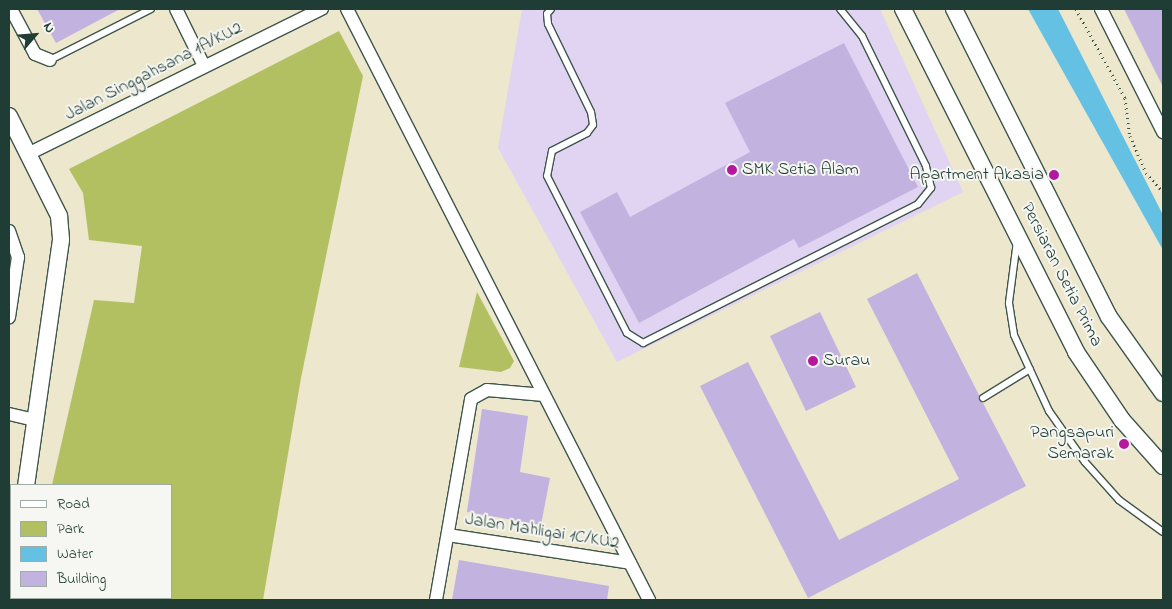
<!DOCTYPE html>
<html>
<head>
<meta charset="utf-8">
<style>
  body { margin:0 }
  #map { position:relative; width:1172px; height:609px; overflow:hidden; background:#ece7cd; font-family:"Indie Flower",sans-serif }
  div>[style] { position:absolute }
  .built>* { inset:0; background:#e1d4f3 }
  .green>* { inset:0; background:#b3c062 }
  .water>* { inset:0; background:#65c1e3 }
  .building>* { inset:0; background:#c2b2e0 }
  .path>* { height:3px; margin-top:-1.5px; transform-origin:0; background:repeating-linear-gradient(90deg,#3e564b 0 1px,transparent 0 5px) }
  .roads { filter:drop-shadow(1px 0 #3e564b) drop-shadow(-1px 0 #3e564b) drop-shadow(0 1px #3e564b) drop-shadow(0 -1px #3e564b) }
  .service>* { height:6px; margin:-3px; padding:0 3px; transform-origin:3px; border-radius:3px; background:#fff }
  .minor>* { height:12px; margin:-6px; padding:0 6px; transform-origin:6px; border-radius:6px; background:#fff }
  .tertiary>* { height:16px; margin:-8px; padding:0 8px; transform-origin:8px; border-radius:8px; background:#fff }
  .dots>* { width:14px; height:14px; translate:-50% -50%; box-sizing:border-box; border:2px solid #f6f6f2; border-radius:50% }
  span { translate:-50% -50%; white-space:nowrap; text-align:center; line-height:1.15; -webkit-text-stroke:4px #f6f6f2; paint-order:stroke }
  .street-label { font-size:18px; color:#1f3d34 }
  .poi-label { font-size:18px; color:#1f3d34 }
  .left { translate:0 -50%; text-align:left }
  .right { translate:-100% -50%; text-align:right }
  .frame { position:absolute; inset:0; border:10px solid #1f3d34; pointer-events:none }
  .legend { position:absolute; left:10px; top:484px; width:162px; height:115px; box-sizing:border-box; background:#f6f6f2; border:1px solid #a0aca6; margin:0; padding:6px 9px; list-style:none; font-size:15px; color:#1f3d34 }
  .legend li { display:flex; align-items:center; gap:10px; height:25px }
  .legend b { width:25px; border:1px solid #a0aca6 }
  .north { position:absolute; left:10px; top:10px; width:50px; height:50px; -webkit-text-stroke:4px #f6f6f2; paint-order:stroke; rotate:63deg; font-size:14px; font-weight:700; line-height:20px; text-align:center; color:#1f3d34 }
  .north::after { content:''; display:block; margin:auto; width:18px; height:22px; background:#1f3d34; clip-path:polygon(50% 0,100% 100%,50% 72%,0 100%) }
</style>
</head>
<body>
<div id="map">
  <div class="built">
    <i style="clip-path:polygon(522px 9px,880px 9px,963px 192px,617px 362px,498px 148px)"></i>
  </div>
  <div class="green">
    <i style="clip-path:polygon(339px 31px,363px 76px,301px 378px,263px 600px,49px 600px,49px 598px,171px 598px,171px 485px,52px 485px,94px 300px,134px 303px,142px 246px,89px 240px,83px 193px,69px 169px)"></i>
    <i style="clip-path:polygon(477px 292px,514px 361px,510px 368px,501px 372px,459px 367px)"></i>
  </div>
  <div class="water">
    <i style="clip-path:polygon(1028px 9px,1058px 9px,1163px 215px,1163px 250px)"></i>
  </div>
  <div class="building">
    <i style="clip-path:polygon(37px 9px,120px 9px,56px 43px)"></i>
    <i style="clip-path:polygon(1124px 9px,1163px 9px,1163px 87px)"></i>
    <i style="clip-path:polygon(844px 43px,918px 187px,799px 248px,794px 239px,639px 323px,580px 212px,617px 192px,630px 217px,750px 152px,725px 103px)"></i>
    <i style="clip-path:polygon(917px 273px,979px 395px,979px 400px,983px 403px,1026px 486px,808px 598px,700px 386px,748px 362px,839px 540px,959px 479px,867px 299px)"></i>
    <i style="clip-path:polygon(820px 312px,856px 387px,806px 411px,770px 336px)"></i>
    <i style="clip-path:polygon(482px 409px,528px 416px,520px 472px,550px 478px,541px 525px,467px 512px)"></i>
    <i style="clip-path:polygon(459px 560px,609px 586px,607px 600px,452px 600px)"></i>
  </div>
  <div class="path">
    <i style="left:1076px;top:9px;width:102px;rotate:61.2deg"></i>
    <i style="left:1125px;top:98px;width:38px;rotate:83deg"></i>
    <i style="left:1130px;top:136px;width:40px;rotate:66.6deg"></i>
    <i style="left:1146px;top:173px;width:25px;rotate:48deg"></i>
  </div>
  <div class="roads">
    <div class="service">
      <i style="left:551px;top:9px;width:6px;rotate:129deg"></i>
      <i style="left:547px;top:14px;width:10px;rotate:84deg"></i>
      <i style="left:548px;top:24px;width:98px;rotate:64deg"></i>
      <i style="left:591px;top:112px;width:13px;rotate:81deg"></i>
      <i style="left:593px;top:125px;width:10px;rotate:127deg"></i>
      <i style="left:587px;top:133px;width:39px;rotate:153deg"></i>
      <i style="left:552px;top:151px;width:25px;rotate:101deg"></i>
      <i style="left:547px;top:176px;width:176px;rotate:63deg"></i>
      <i style="left:627px;top:333px;width:19px;rotate:32deg"></i>
      <i style="left:643px;top:343px;width:308px;rotate:-26.8deg"></i>
      <i style="left:918px;top:204px;width:21px;rotate:-51deg"></i>
      <i style="left:931px;top:188px;width:23px;rotate:-103deg"></i>
      <i style="left:926px;top:166px;width:145px;rotate:-116.2deg"></i>
      <i style="left:862px;top:36px;width:35px;rotate:-129deg"></i>
      <i style="left:50px;top:60px;width:113px;rotate:-26.8deg"></i>
      <i style="left:1017px;top:241px;width:63px;rotate:97.4deg"></i>
      <i style="left:1009px;top:303px;width:32px;rotate:81deg"></i>
      <i style="left:1014px;top:335px;width:84px;rotate:65.3deg"></i>
      <i style="left:1049px;top:411px;width:62px;rotate:54.8deg"></i>
      <i style="left:1085px;top:462px;width:51px;rotate:48.2deg"></i>
      <i style="left:1119px;top:500px;width:54px;rotate:36deg"></i>
      <i style="left:983px;top:398px;width:55px;rotate:-31.7deg"></i>
    </div>
    <div class="minor">
      <i style="left:11px;top:9px;width:51px;rotate:61.9deg"></i>
      <i style="left:35px;top:54px;width:16px;rotate:22deg"></i>
      <i style="left:176px;top:9px;width:64px;rotate:63.8deg"></i>
      <i style="left:347px;top:9px;width:664px;rotate:62.93deg"></i>
      <i style="left:1101px;top:9px;width:138px;rotate:63.2deg"></i>
      <i style="left:28px;top:154px;width:328px;rotate:-26.3deg"></i>
      <i style="left:9px;top:231px;width:28px;rotate:71deg"></i>
      <i style="left:18px;top:257px;width:61px;rotate:98.5deg"></i>
      <i style="left:9px;top:414px;width:28px;rotate:13deg"></i>
      <i style="left:448px;top:535px;width:184px;rotate:8.7deg"></i>
      <i style="left:436px;top:600px;width:204px;rotate:-80.1deg"></i>
      <i style="left:471px;top:399px;width:18px;rotate:-29deg"></i>
      <i style="left:487px;top:390px;width:57px;rotate:5deg"></i>
    </div>
    <div class="tertiary">
      <i style="left:903px;top:9px;width:384px;rotate:63.2deg"></i>
      <i style="left:1076px;top:352px;width:82px;rotate:55.9deg"></i>
      <i style="left:1122px;top:420px;width:62px;rotate:48.3deg"></i>
      <i style="left:954px;top:9px;width:345px;rotate:63.3deg"></i>
      <i style="left:1109px;top:317px;width:93px;rotate:54.6deg"></i>
      <i style="left:9px;top:116px;width:112px;rotate:63.4deg"></i>
      <i style="left:59px;top:216px;width:24px;rotate:85deg"></i>
      <i style="left:61px;top:240px;width:247px;rotate:98.1deg"></i>
      <i style="left:23px;top:598px;width:2px;rotate:90deg"></i>
    </div>
  </div>
  <div class="dots">
    <i style="left:732px;top:170px;background:#b5179e"></i>
    <i style="left:1054px;top:175px;background:#b5179e"></i>
    <i style="left:813px;top:361px;background:#b5179e"></i>
    <i style="left:1124px;top:444px;background:#b5179e"></i>
  </div>
  <div class="street-label">
    <span style="left:154px;top:72px;rotate:-27deg">Jalan Singgahsana 1A/KU2</span>
    <span style="left:1061px;top:275px;rotate:63deg">Persiaran Setia Prima</span>
    <span style="left:542px;top:532px;rotate:9deg">Jalan Mahligai 1C/KU2</span>
  </div>
  <div class="poi-label">
    <span class="left" style="left:742px;top:170px">SMK Setia Alam</span>
    <span class="right" style="left:1044px;top:175px">Apartment Akasia</span>
    <span class="left" style="left:823px;top:361px">Surau</span>
    <span class="right" style="left:1114px;top:444px">Pangsapuri<br>Semarak</span>
  </div>
  <div class="frame"></div>
  <ul class="legend">
  <li><b style="height:6px;background:#fff"></b>Road</li>
  <li><b style="height:14px;background:#b3c062"></b>Park</li>
  <li><b style="height:14px;background:#65c1e3"></b>Water</li>
  <li><b style="height:14px;background:#c2b2e0"></b>Building</li>
  </ul>
  <div class="north">N</div>
</div>
</body>
</html>
